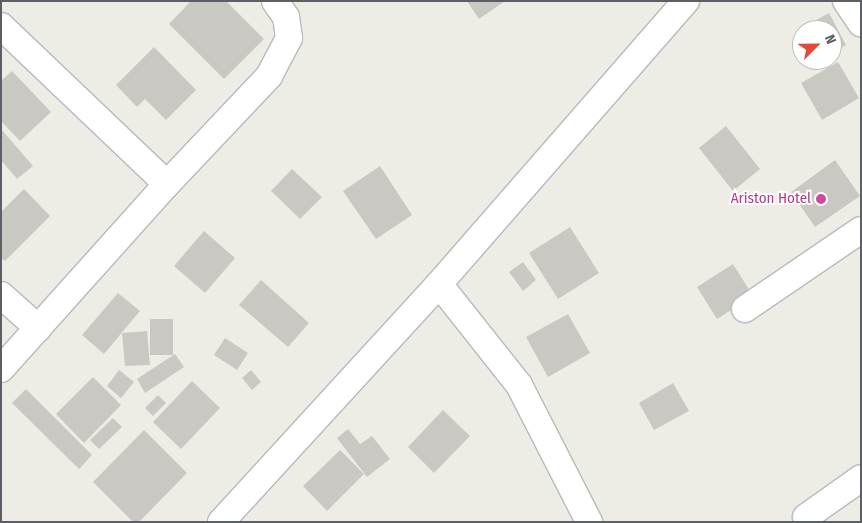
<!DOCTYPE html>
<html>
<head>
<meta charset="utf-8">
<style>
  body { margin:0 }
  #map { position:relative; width:862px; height:523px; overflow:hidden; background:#eeede5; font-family:"Fira Sans Condensed",sans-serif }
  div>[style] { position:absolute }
  .building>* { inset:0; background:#cac8c2 }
  .roads { filter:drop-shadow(1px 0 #b7babe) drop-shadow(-1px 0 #b7babe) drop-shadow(0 1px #b7babe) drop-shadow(0 -1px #b7babe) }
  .minor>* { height:26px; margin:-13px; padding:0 13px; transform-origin:13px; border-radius:13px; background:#fff }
  .dots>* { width:14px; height:14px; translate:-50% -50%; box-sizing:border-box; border:2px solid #fff; border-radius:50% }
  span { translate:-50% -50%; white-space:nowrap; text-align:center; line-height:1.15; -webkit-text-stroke:4px #fff; paint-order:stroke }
  .hotel-label { font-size:15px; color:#b23c85 }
  .right { translate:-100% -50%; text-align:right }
  .frame { position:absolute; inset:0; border:2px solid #5c6065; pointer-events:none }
  .north { position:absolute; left:792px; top:20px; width:50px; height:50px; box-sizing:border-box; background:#fff; border:1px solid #bebfc1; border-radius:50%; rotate:67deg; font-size:14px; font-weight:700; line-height:20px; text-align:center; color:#5c6065 }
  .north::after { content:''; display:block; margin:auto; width:18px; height:22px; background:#e34936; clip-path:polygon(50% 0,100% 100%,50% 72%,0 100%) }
</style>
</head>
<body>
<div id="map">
  <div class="building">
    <i style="clip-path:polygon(191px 1px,226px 1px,264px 39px,224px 79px,169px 24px)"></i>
    <i style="clip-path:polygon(467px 1px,505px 1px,479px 19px)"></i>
    <i style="clip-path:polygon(829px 13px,846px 45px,832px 53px,832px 30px,802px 30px,802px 33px,798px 30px)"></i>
    <i style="clip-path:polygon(154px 47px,196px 90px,166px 120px,145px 99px,137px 107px,116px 85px)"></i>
    <i style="clip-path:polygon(838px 62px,859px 98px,822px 120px,801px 83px)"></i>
    <i style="clip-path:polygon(12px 71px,51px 112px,20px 141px,1px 121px,1px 81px)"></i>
    <i style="clip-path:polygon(726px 126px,760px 169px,733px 191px,699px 148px)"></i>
    <i style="clip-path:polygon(1px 129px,33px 166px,17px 179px,1px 160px)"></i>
    <i style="clip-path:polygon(835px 160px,860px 196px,815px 227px,791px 192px)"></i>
    <i style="clip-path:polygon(380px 166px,412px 215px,376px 239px,343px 191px)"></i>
    <i style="clip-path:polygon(292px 169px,322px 197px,300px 219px,271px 191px)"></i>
    <i style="clip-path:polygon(24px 189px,50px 216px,5px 261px,1px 258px,1px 212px)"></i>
    <i style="clip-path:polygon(570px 227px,599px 273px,558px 299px,529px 253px)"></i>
    <i style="clip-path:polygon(204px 231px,235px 258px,205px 293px,174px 266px)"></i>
    <i style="clip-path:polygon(523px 262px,536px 280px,523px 291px,509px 272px)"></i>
    <i style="clip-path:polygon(733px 264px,753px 296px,717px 319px,697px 287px)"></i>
    <i style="clip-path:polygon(261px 280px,309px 323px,288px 347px,239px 305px)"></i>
    <i style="clip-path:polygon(118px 293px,140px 311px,104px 354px,82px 335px)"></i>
    <i style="clip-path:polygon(568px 314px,590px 353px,548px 377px,526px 337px)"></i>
    <i style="clip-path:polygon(150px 319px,173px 319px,173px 355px,150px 355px)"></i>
    <i style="clip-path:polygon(147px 331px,150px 365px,125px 366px,122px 333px)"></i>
    <i style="clip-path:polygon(225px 338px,248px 353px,237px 370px,214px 355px)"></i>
    <i style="clip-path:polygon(175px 354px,184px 367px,145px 393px,137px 379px)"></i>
    <i style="clip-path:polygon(119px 370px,134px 382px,121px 398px,107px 386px)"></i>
    <i style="clip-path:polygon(251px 370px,261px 382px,252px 390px,242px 378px)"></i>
    <i style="clip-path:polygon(93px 377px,121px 405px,84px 443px,56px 414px)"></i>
    <i style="clip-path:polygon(192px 381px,220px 408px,181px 449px,153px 422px)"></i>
    <i style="clip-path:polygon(673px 383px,689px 411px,654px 430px,639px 403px)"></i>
    <i style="clip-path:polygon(26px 389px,92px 455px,79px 469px,12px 403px)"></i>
    <i style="clip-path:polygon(158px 395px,166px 403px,153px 416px,145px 408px)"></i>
    <i style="clip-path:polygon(443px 410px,470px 436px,434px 473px,408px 447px)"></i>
    <i style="clip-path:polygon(113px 418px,122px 427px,99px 449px,90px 440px)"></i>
    <i style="clip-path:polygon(348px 429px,360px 444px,372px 436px,390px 459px,367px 477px,337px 438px)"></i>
    <i style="clip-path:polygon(144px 430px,187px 473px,139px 522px,133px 522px,93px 482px)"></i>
    <i style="clip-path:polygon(340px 450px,364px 474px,327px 511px,303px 486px)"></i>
  </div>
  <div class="roads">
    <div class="minor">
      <i style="left:846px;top:1px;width:27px;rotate:56deg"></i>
      <i style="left:1px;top:26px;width:229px;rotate:43.6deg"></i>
      <i style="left:439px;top:284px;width:129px;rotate:51.6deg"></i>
      <i style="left:519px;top:385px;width:154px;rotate:62.9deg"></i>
      <i style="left:1px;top:295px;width:50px;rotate:41.7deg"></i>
      <i style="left:745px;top:309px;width:140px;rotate:-34.3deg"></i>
      <i style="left:1px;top:369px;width:249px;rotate:-48.1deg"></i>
      <i style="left:167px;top:184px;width:149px;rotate:-46.6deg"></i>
      <i style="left:269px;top:76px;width:43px;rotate:-62.2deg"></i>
      <i style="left:289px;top:38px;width:21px;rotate:-98deg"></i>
      <i style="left:286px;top:17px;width:19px;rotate:-125deg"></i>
      <i style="left:806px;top:517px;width:67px;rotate:-35.3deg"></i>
      <i style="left:221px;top:522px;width:323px;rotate:-47.5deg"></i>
      <i style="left:439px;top:284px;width:376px;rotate:-48.9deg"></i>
    </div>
  </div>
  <div class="dots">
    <i style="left:821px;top:199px;background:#d1479c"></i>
  </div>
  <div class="hotel-label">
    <span class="right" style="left:811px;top:199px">Ariston Hotel</span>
  </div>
  <div class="frame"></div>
  <div class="north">N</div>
</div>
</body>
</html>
